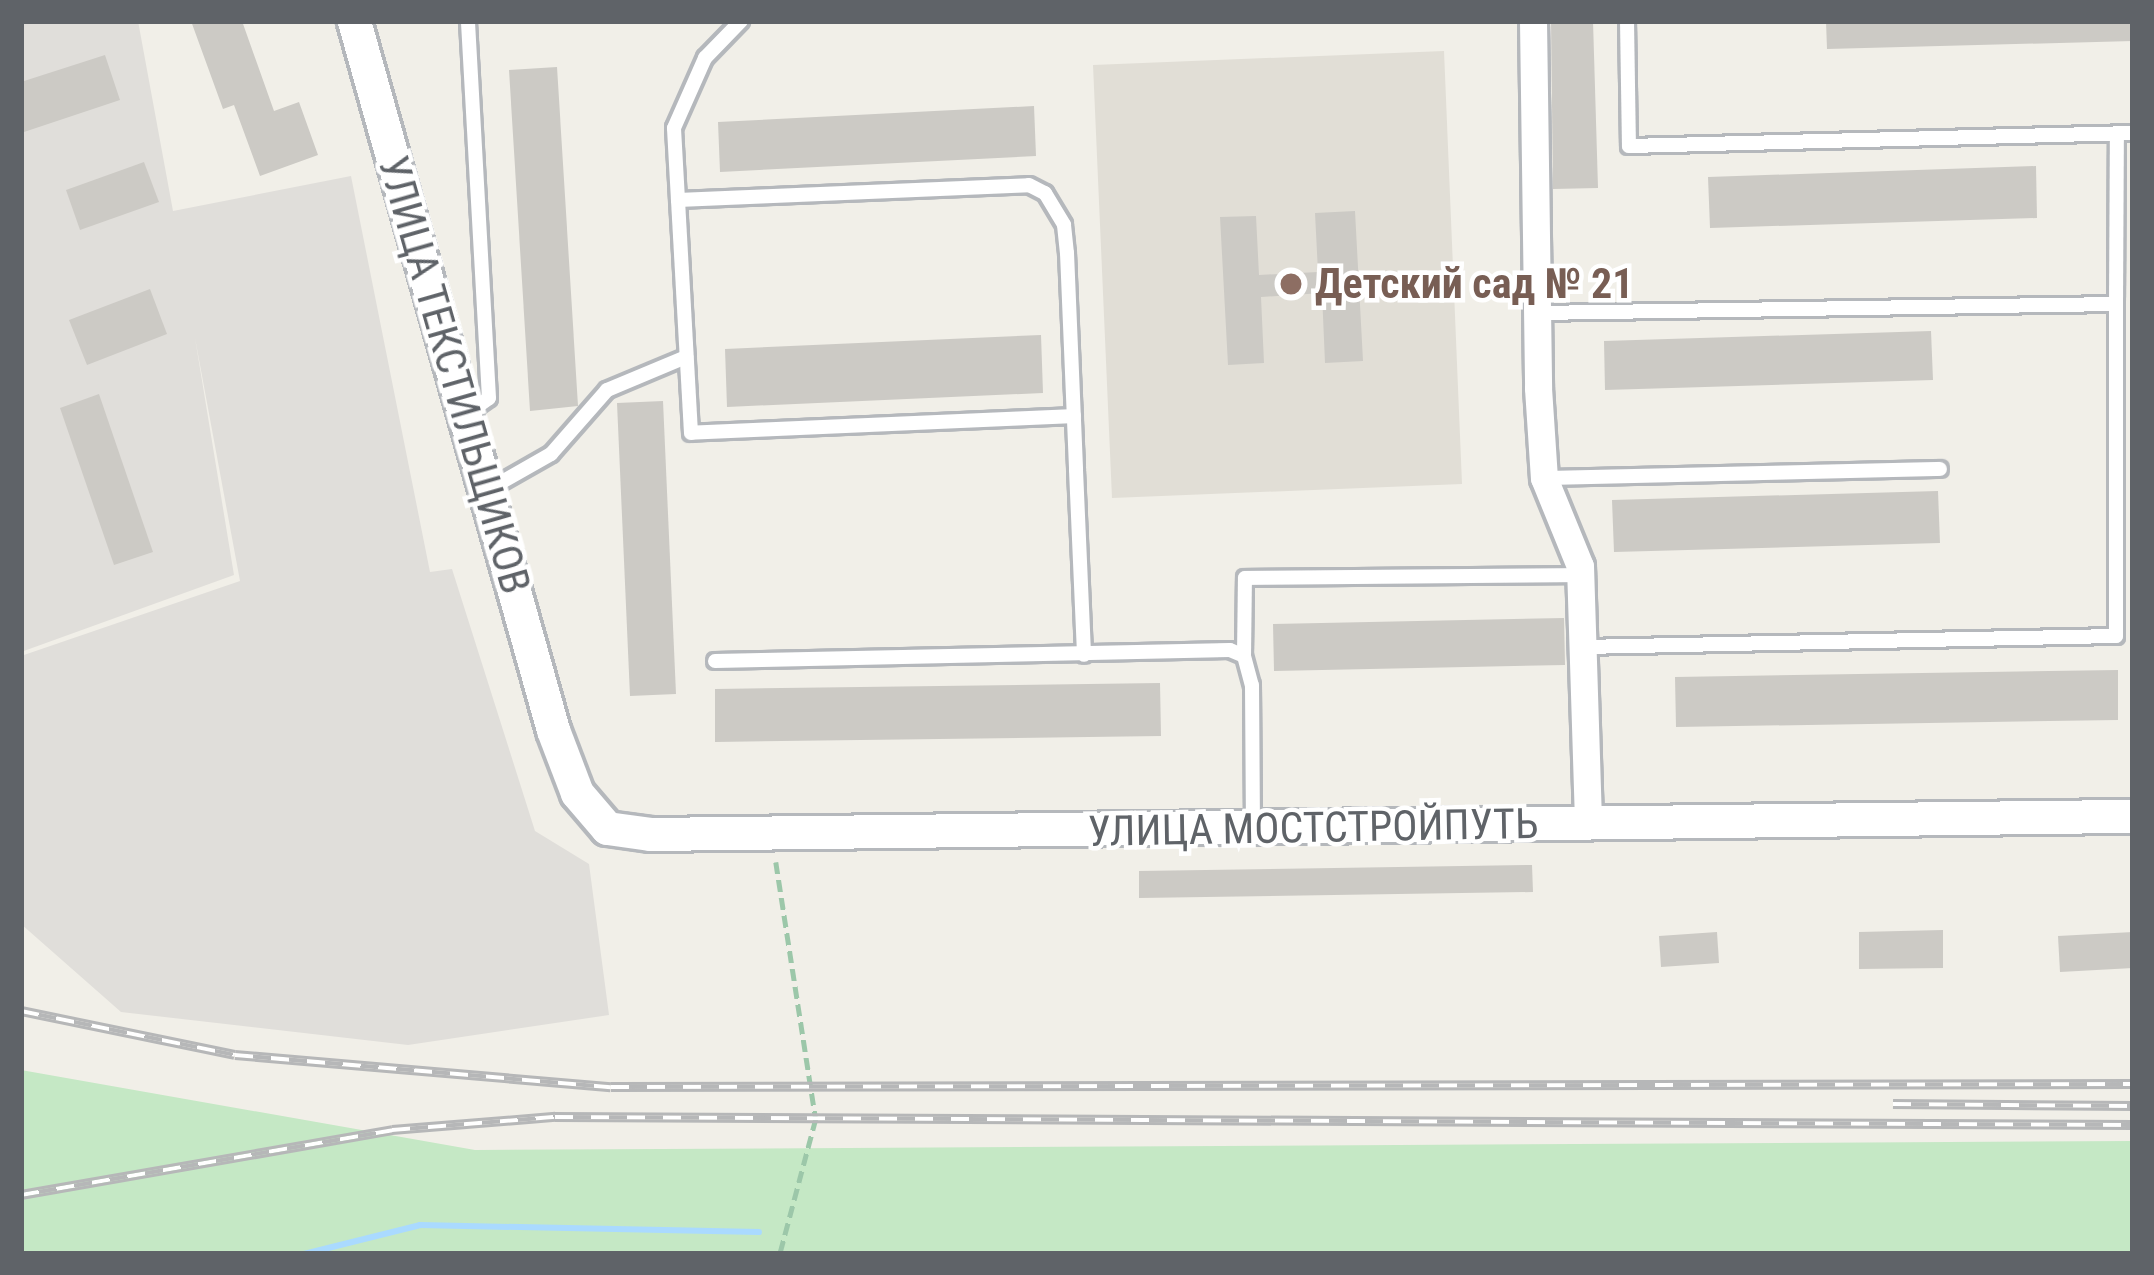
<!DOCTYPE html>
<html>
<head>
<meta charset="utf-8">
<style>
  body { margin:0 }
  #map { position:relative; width:2154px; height:1275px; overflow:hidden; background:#f1efe8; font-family:"Roboto Condensed",sans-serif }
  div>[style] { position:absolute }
  .industrial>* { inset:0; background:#e0deda }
  .education>* { inset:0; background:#e1ded6 }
  .green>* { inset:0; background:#c5e8c5 }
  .stream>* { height:6px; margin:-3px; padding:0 3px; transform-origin:3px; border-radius:3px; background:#aadaff }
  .building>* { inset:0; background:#cccac5 }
  .path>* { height:4.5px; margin-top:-2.25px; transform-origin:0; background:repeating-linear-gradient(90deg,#9cc7a9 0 12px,transparent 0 18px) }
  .roads { filter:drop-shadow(3px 0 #b5b8bc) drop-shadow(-3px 0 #b5b8bc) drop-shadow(0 3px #b5b8bc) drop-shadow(0 -3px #b5b8bc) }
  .service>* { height:14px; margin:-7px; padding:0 7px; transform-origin:7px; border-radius:7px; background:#fff }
  .minor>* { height:27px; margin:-13.5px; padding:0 13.5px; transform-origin:13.5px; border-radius:13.5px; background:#fff }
  .tertiary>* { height:33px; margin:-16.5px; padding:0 16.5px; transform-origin:16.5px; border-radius:16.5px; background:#fff }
  .rail>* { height:10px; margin-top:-5px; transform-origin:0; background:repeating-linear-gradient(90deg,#fff 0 18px,#b6b7b8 0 36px); box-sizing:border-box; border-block:3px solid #b6b7b8 }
  .dots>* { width:33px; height:33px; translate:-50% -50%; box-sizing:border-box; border:6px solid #fff; border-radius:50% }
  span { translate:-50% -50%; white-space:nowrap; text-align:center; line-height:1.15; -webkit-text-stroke:9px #fff; paint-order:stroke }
  .education-label { font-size:42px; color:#785e54; font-weight:700 }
  .left { translate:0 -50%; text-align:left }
  .street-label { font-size:42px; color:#5f6368 }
  .frame { position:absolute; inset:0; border:24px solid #5f6368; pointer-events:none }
</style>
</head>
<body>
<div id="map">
  <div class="industrial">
    <i style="clip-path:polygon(21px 21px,138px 21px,173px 211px,351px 176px,430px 572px,452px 569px,535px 831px,589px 864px,609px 1015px,408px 1045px,121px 1012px,21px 924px,21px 656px,240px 581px,195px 338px,234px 575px,21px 652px)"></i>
  </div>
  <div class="education">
    <i style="clip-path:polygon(1444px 51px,1462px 484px,1112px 498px,1093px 65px)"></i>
  </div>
  <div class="green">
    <i style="clip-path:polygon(21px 1070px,475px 1150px,2133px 1141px,2133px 1254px,21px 1254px)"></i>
  </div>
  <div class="stream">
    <i style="left:304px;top:1254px;width:120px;rotate:-14deg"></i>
    <i style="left:420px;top:1225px;width:339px;rotate:1.2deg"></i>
  </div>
  <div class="building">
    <i style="clip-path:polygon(191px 21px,242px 21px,274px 111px,299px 102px,318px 155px,260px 176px,234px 105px,223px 109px)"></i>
    <i style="clip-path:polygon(1551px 21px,1593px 21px,1598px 188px,1553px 189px)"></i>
    <i style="clip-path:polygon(1826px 21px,2133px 21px,2133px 41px,1827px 49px)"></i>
    <i style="clip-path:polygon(105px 55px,120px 100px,21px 133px,21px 82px)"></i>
    <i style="clip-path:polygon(557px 67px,578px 406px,530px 411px,509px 70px)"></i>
    <i style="clip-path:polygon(1034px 106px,1036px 156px,720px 172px,718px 122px)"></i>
    <i style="clip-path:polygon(144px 162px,159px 202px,80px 230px,66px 190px)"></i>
    <i style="clip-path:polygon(2036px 166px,2037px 218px,1710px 228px,1708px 177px)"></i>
    <i style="clip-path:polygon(1355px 211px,1363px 361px,1325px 363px,1322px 293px,1261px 297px,1264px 363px,1228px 365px,1220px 217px,1256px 216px,1259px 275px,1318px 272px,1315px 213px)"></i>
    <i style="clip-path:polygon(150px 289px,167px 334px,87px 365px,69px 320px)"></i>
    <i style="clip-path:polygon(1931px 331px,1933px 380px,1605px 390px,1604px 341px)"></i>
    <i style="clip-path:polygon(1041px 335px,1043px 393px,727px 407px,725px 349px)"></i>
    <i style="clip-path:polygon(99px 394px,153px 552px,114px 565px,60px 408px)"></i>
    <i style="clip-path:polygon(663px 401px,676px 694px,630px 696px,617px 403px)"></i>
    <i style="clip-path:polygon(1938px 491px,1940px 543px,1614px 552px,1612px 500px)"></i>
    <i style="clip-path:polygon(1564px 618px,1565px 665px,1274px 671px,1273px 624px)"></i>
    <i style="clip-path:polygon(2118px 670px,2118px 720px,1676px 727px,1675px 677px)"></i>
    <i style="clip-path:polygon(1160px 683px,1161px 736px,715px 742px,715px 689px)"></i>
    <i style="clip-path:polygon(1532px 865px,1533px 892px,1139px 898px,1139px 871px)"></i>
    <i style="clip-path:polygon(1943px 930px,1943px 968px,1859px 969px,1859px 932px)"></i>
    <i style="clip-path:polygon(1717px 932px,1719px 963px,1661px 967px,1659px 936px)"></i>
    <i style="clip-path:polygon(2133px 932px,2133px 968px,2060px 972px,2058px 936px)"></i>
  </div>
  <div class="path">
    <i style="left:776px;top:862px;width:260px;rotate:81.2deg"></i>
    <i style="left:816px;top:1119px;width:140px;rotate:104.9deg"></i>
  </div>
  <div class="roads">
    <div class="service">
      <i style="left:1627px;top:21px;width:125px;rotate:89.1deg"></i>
      <i style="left:1629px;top:146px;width:504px;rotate:-1.48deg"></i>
      <i style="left:678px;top:200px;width:72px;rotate:-93.2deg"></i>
      <i style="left:674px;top:128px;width:77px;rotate:-66.1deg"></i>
      <i style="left:705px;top:58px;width:52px;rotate:-45.8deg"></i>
      <i style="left:1537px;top:313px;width:579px;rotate:-0.89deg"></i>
      <i style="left:2116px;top:304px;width:171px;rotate:-89.7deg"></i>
      <i style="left:465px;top:415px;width:29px;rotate:-35deg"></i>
      <i style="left:489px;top:398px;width:378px;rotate:-93.2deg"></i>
      <i style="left:1074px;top:416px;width:383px;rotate:177.5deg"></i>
      <i style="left:691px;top:433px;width:233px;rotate:-93.2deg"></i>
      <i style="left:678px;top:200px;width:351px;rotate:-2.4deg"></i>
      <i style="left:1029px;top:185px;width:18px;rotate:27deg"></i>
      <i style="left:1045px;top:193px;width:37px;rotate:59deg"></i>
      <i style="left:1064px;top:225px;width:28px;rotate:84deg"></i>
      <i style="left:1067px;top:253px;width:217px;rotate:87.6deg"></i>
      <i style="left:1076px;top:470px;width:185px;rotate:87.5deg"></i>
      <i style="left:1544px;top:478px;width:396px;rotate:-1.3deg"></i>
      <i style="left:486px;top:491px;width:75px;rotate:-29.6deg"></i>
      <i style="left:551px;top:454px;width:85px;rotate:-48.8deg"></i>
      <i style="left:607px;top:390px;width:86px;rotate:-22.7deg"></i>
      <i style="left:1582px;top:647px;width:534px;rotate:-1.18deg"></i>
      <i style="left:2116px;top:636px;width:332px;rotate:-90deg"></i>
      <i style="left:1244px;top:656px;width:78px;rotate:-89.3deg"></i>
      <i style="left:1245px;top:578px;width:335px;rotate:-0.5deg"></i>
      <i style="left:715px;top:661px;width:515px;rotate:-1.22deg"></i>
      <i style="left:1230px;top:650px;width:15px;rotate:23deg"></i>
      <i style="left:1244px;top:656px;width:30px;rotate:75deg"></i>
      <i style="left:1252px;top:685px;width:138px;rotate:89.6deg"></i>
    </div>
    <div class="minor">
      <i style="left:1533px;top:21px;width:367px;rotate:89.2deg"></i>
      <i style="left:1538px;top:388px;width:90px;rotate:86.2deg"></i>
      <i style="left:1544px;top:478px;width:95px;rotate:67.8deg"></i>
      <i style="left:1580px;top:566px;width:259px;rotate:88.2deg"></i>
    </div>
    <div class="tertiary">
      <i style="left:354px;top:21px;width:736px;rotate:74.32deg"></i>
      <i style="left:553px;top:730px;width:67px;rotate:69.1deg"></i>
      <i style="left:577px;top:793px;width:46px;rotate:49.4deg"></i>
      <i style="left:607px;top:828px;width:43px;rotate:7.9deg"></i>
      <i style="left:650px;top:834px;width:1483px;rotate:-0.7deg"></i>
    </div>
  </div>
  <div class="rail">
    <i style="left:21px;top:1011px;width:218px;rotate:11.6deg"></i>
    <i style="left:235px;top:1055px;width:377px;rotate:4.9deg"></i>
    <i style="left:611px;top:1087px;width:1522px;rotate:-0.11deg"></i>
    <i style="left:1893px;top:1104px;width:240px;rotate:0.5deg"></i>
    <i style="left:21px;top:1195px;width:377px;rotate:-9.9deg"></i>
    <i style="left:392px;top:1130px;width:164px;rotate:-4.6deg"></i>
    <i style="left:555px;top:1117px;width:1578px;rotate:0.29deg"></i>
  </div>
  <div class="dots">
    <i style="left:1291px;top:284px;background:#8d6e63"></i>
  </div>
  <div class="education-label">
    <span class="left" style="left:1315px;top:284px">Детский сад № 21</span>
  </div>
  <div class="street-label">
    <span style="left:454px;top:375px;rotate:74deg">УЛИЦА ТЕКСТИЛЬЩИКОВ</span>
    <span style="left:1313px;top:828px;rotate:-1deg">УЛИЦА МОСТСТРОЙПУТЬ</span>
  </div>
  <div class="frame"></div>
</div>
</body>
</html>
